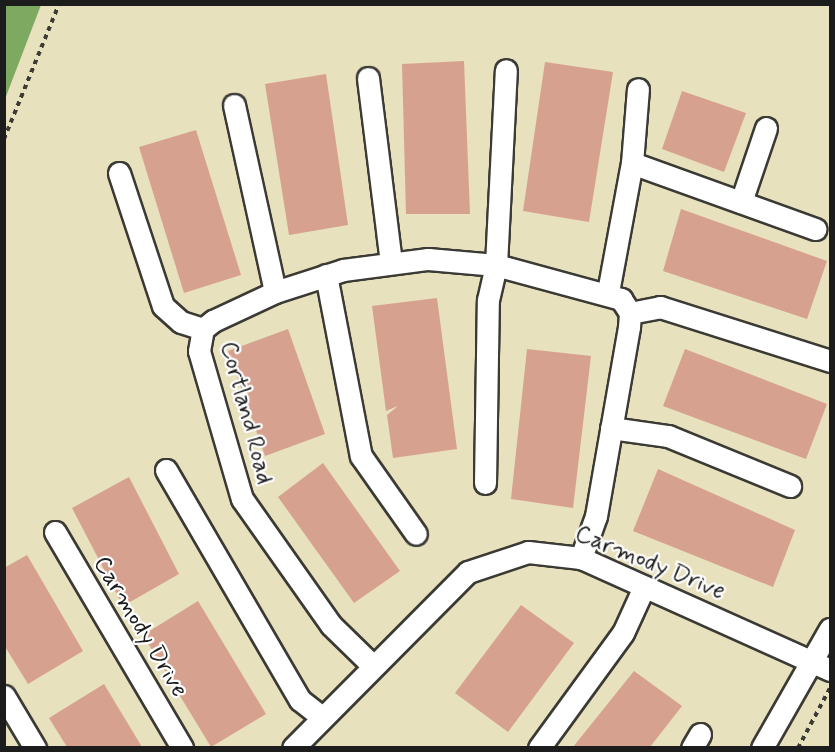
<!DOCTYPE html>
<html>
<head>
<meta charset="utf-8">
<style>
  body { margin:0 }
  #map { position:relative; width:835px; height:752px; overflow:hidden; background:#e8e1bd; font-family:Mynerve,sans-serif }
  div>[style] { position:absolute }
  .forest>* { inset:0; background:#7ea961 }
  .building>* { inset:0; background:#d7a190 }
  .path>* { height:4px; margin-top:-2px; transform-origin:0; background:repeating-linear-gradient(90deg,#3b3a34 0 4.5px,transparent 0 9px) }
  .roads { filter:drop-shadow(2px 0 #3b3a34) drop-shadow(-2px 0 #3b3a34) drop-shadow(0 2px #3b3a34) drop-shadow(0 -2px #3b3a34) }
  .minor>* { height:21px; margin:-10.5px; padding:0 10.5px; transform-origin:10.5px; border-radius:10.5px; background:#fff }
  span { translate:-50% -50%; white-space:nowrap; text-align:center; line-height:1.15; -webkit-text-stroke:4.5px #fff; paint-order:stroke }
  .street-label { font-size:24px; color:#1c1c1c }
  .frame { position:absolute; inset:0; border:6px solid #1c1c1c; pointer-events:none }
</style>
</head>
<body>
<div id="map">
  <div class="forest">
    <i style="clip-path:polygon(5px 4px,41px 5px,5px 99px,4px 5px)"></i>
  </div>
  <div class="building">
    <i style="clip-path:polygon(464px 61px,470px 214px,406px 214px,402px 64px)"></i>
    <i style="clip-path:polygon(545px 62px,613px 72px,589px 222px,523px 211px)"></i>
    <i style="clip-path:polygon(326px 74px,348px 225px,289px 235px,265px 84px)"></i>
    <i style="clip-path:polygon(682px 91px,746px 113px,724px 172px,662px 149px)"></i>
    <i style="clip-path:polygon(196px 130px,241px 275px,184px 293px,139px 147px)"></i>
    <i style="clip-path:polygon(681px 209px,827px 261px,807px 319px,663px 271px)"></i>
    <i style="clip-path:polygon(437px 298px,457px 449px,393px 458px,387px 415px,398px 406px,386px 411px,372px 306px)"></i>
    <i style="clip-path:polygon(288px 329px,325px 434px,265px 456px,228px 351px)"></i>
    <i style="clip-path:polygon(527px 349px,591px 356px,573px 508px,511px 499px)"></i>
    <i style="clip-path:polygon(685px 349px,827px 404px,806px 459px,663px 406px)"></i>
    <i style="clip-path:polygon(323px 463px,400px 571px,354px 603px,278px 497px)"></i>
    <i style="clip-path:polygon(658px 469px,795px 530px,773px 587px,633px 531px)"></i>
    <i style="clip-path:polygon(129px 477px,179px 574px,123px 606px,72px 508px)"></i>
    <i style="clip-path:polygon(27px 555px,83px 651px,28px 684px,4px 645px,4px 568px)"></i>
    <i style="clip-path:polygon(198px 601px,266px 714px,211px 747px,143px 635px)"></i>
    <i style="clip-path:polygon(521px 605px,574px 643px,508px 732px,455px 693px)"></i>
    <i style="clip-path:polygon(634px 671px,682px 706px,650px 747px,573px 747px)"></i>
    <i style="clip-path:polygon(104px 684px,142px 747px,67px 747px,49px 718px)"></i>
  </div>
  <div class="path">
    <i style="left:4px;top:139px;width:146px;rotate:-67.8deg"></i>
    <i style="left:798px;top:748px;width:68px;rotate:-61.9deg"></i>
  </div>
  <div class="roads">
    <div class="minor">
      <i style="left:368px;top:78px;width:186px;rotate:82.9deg"></i>
      <i style="left:234px;top:105px;width:191px;rotate:77.6deg"></i>
      <i style="left:632px;top:163px;width:195px;rotate:19.8deg"></i>
      <i style="left:119px;top:173px;width:140px;rotate:71.7deg"></i>
      <i style="left:163px;top:306px;width:24px;rotate:42deg"></i>
      <i style="left:181px;top:322px;width:23px;rotate:18deg"></i>
      <i style="left:741px;top:202px;width:78px;rotate:-71.3deg"></i>
      <i style="left:326px;top:275px;width:184px;rotate:79.1deg"></i>
      <i style="left:361px;top:456px;width:95px;rotate:54.8deg"></i>
      <i style="left:608px;top:292px;width:131px;rotate:-79.5deg"></i>
      <i style="left:632px;top:163px;width:74px;rotate:-85.4deg"></i>
      <i style="left:630px;top:313px;width:31px;rotate:-11deg"></i>
      <i style="left:660px;top:307px;width:178px;rotate:17.6deg"></i>
      <i style="left:611px;top:428px;width:58px;rotate:8deg"></i>
      <i style="left:668px;top:436px;width:132px;rotate:22.3deg"></i>
      <i style="left:166px;top:470px;width:266px;rotate:59.8deg"></i>
      <i style="left:300px;top:700px;width:28px;rotate:38deg"></i>
      <i style="left:485px;top:483px;width:183px;rotate:-89.1deg"></i>
      <i style="left:488px;top:300px;width:36px;rotate:-77deg"></i>
      <i style="left:496px;top:265px;width:195px;rotate:-87.1deg"></i>
      <i style="left:55px;top:532px;width:251px;rotate:59.5deg"></i>
      <i style="left:372px;top:665px;width:57px;rotate:-135.7deg"></i>
      <i style="left:331px;top:625px;width:154px;rotate:-125.2deg"></i>
      <i style="left:242px;top:499px;width:154px;rotate:-106.2deg"></i>
      <i style="left:199px;top:351px;width:22px;rotate:-80deg"></i>
      <i style="left:203px;top:329px;width:13px;rotate:-39deg"></i>
      <i style="left:213px;top:321px;width:68px;rotate:-25.1deg"></i>
      <i style="left:275px;top:292px;width:71px;rotate:-17.9deg"></i>
      <i style="left:343px;top:270px;width:86px;rotate:-7.4deg"></i>
      <i style="left:428px;top:259px;width:68px;rotate:5deg"></i>
      <i style="left:496px;top:265px;width:130px;rotate:15.2deg"></i>
      <i style="left:621px;top:299px;width:17px;rotate:57deg"></i>
      <i style="left:630px;top:313px;width:14px;rotate:94deg"></i>
      <i style="left:629px;top:327px;width:192px;rotate:99.9deg"></i>
      <i style="left:596px;top:516px;width:45px;rotate:109.7deg"></i>
      <i style="left:4px;top:696px;width:61px;rotate:59.2deg"></i>
      <i style="left:293px;top:748px;width:248px;rotate:-45.2deg"></i>
      <i style="left:468px;top:572px;width:63px;rotate:-18.4deg"></i>
      <i style="left:528px;top:552px;width:53px;rotate:6.5deg"></i>
      <i style="left:581px;top:558px;width:273px;rotate:24.2deg"></i>
      <i style="left:539px;top:748px;width:142px;rotate:-53.9deg"></i>
      <i style="left:623px;top:633px;width:51px;rotate:-65.5deg"></i>
      <i style="left:692px;top:748px;width:16px;rotate:-60deg"></i>
      <i style="left:762px;top:748px;width:137px;rotate:-60.3deg"></i>
    </div>
  </div>
  <div class="street-label">
    <span style="left:246px;top:413px;rotate:75deg">Cortland Road</span>
    <span style="left:650px;top:563px;rotate:22deg">Carmody Drive</span>
    <span style="left:140px;top:627px;rotate:59deg">Carmody Drive</span>
  </div>
  <div class="frame"></div>
</div>
</body>
</html>
